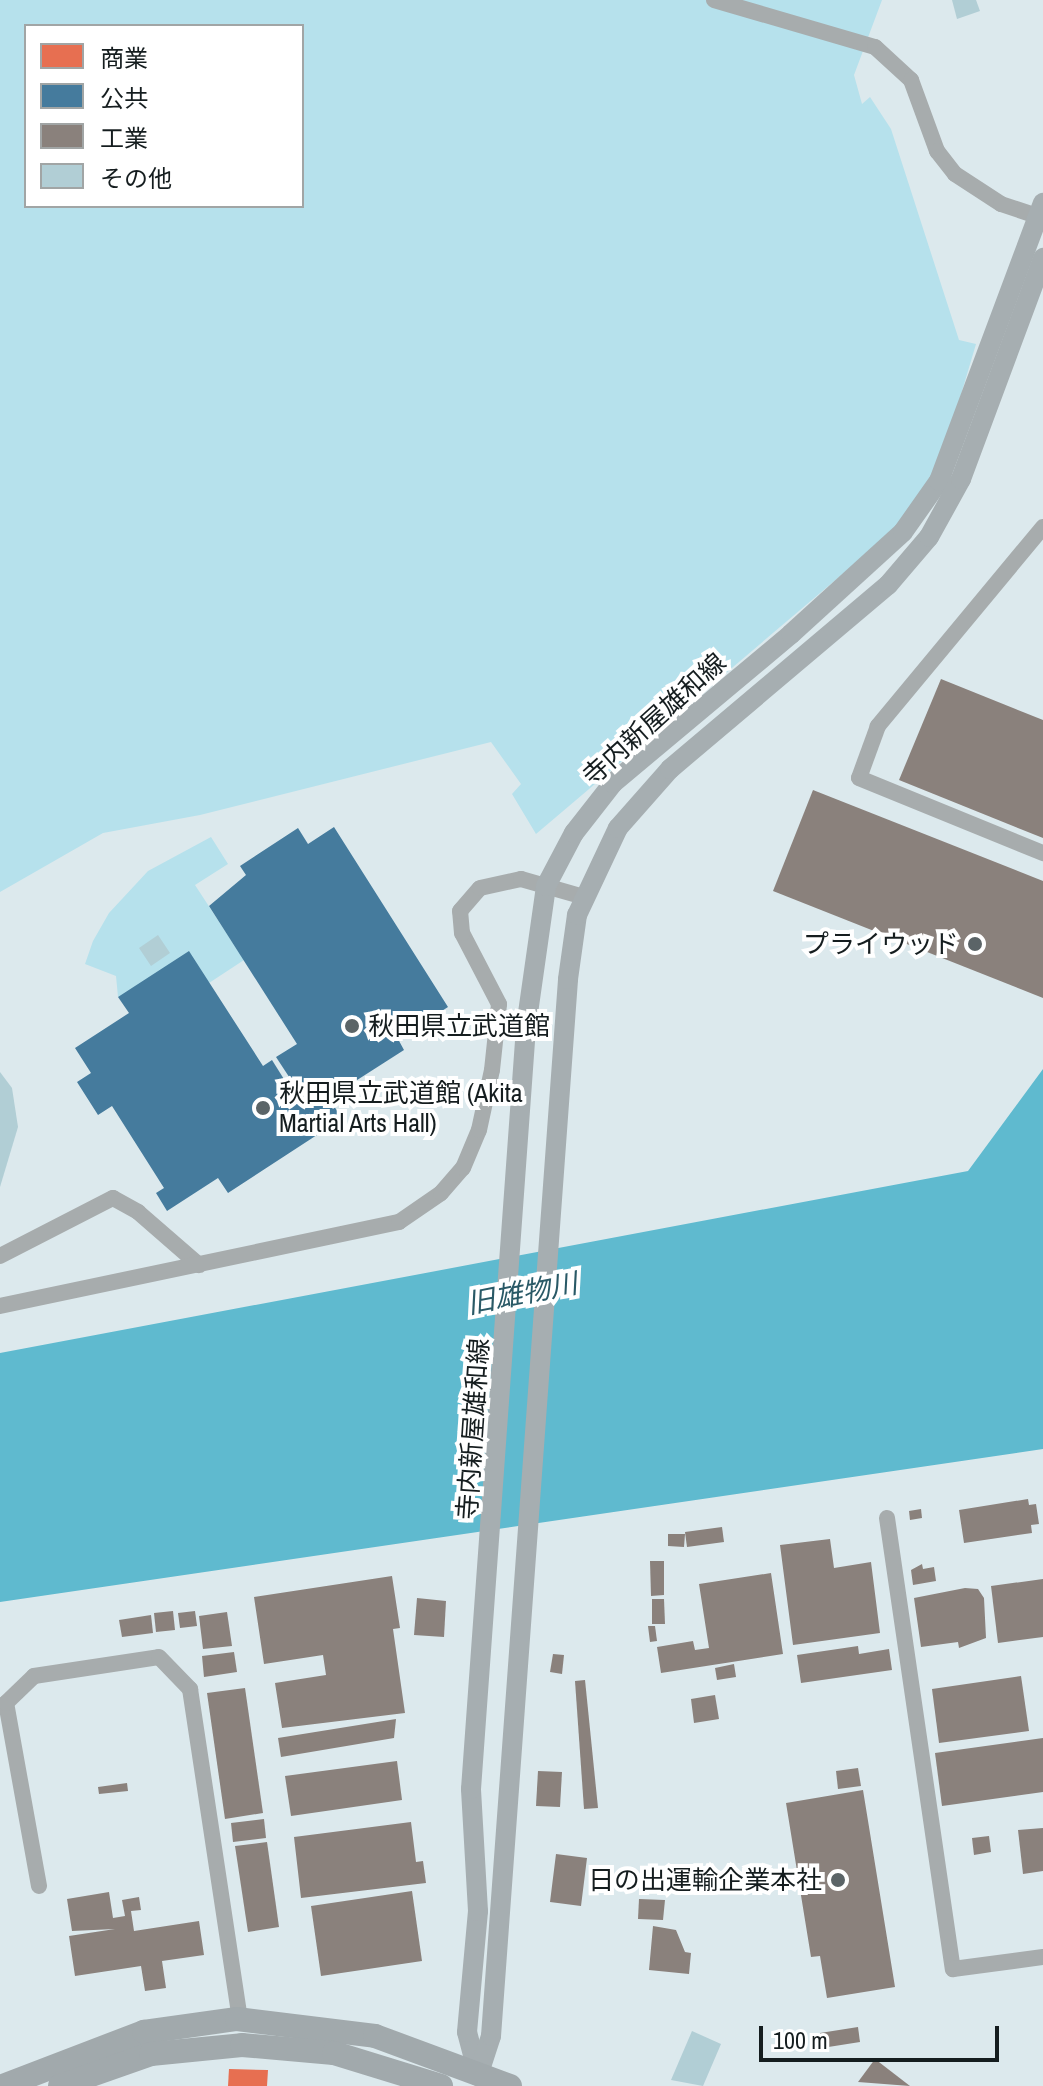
<!DOCTYPE html>
<html>
<head>
<meta charset="utf-8">
<style>
  body { margin:0 }
  #map { position:relative; width:1043px; height:2086px; overflow:hidden; background:#dce9ed; font-family:"Archivo Narrow","Noto Sans JP",sans-serif }
  div>[style] { position:absolute }
  .green>* { inset:0; background:#b6e1ec }
  .water>* { inset:0; background:#5fbacf }
  .shops>* { inset:0; background:#e76f51 }
  .public>* { inset:0; background:#457b9d }
  .industry>* { inset:0; background:#8a817c }
  .building>* { inset:0; background:#b1ced5 }
  .minor>* { height:16px; margin:-8px; padding:0 8px; transform-origin:8px; border-radius:8px; background:#a7acad }
  .major>* { height:20px; margin:-10px; padding:0 10px; transform-origin:10px; border-radius:10px; background:#a6aeb1 }
  .highway>* { height:24px; margin:-12px; padding:0 12px; transform-origin:12px; border-radius:12px; background:#a1a9ac }
  .dots>* { width:22px; height:22px; translate:-50% -50%; box-sizing:border-box; border:4px solid #fff; border-radius:50% }
  span { translate:-50% -50%; white-space:nowrap; text-align:center; line-height:1.15; -webkit-text-stroke:8px #fff; paint-order:stroke }
  .street-label { font-size:26px; color:#151d1f }
  .poi-label { font-size:26px; color:#151d1f }
  .right { translate:-100% -50%; text-align:right }
  .left { translate:0 -50%; text-align:left }
  .water-label { font-size:28px; color:#295966; font-style:italic }
  .legend { position:absolute; left:24px; top:24px; width:280px; height:184px; box-sizing:border-box; background:#fff; border:2px solid #a1a5a5; margin:0; padding:10px 14px; list-style:none; font-size:24px; color:#151d1f }
  .legend li { display:flex; align-items:center; gap:16px; height:40px }
  .legend b { width:40px; border:2px solid #a1a5a5 }
  .scale { position:absolute; left:759px; top:2026px; width:240px; height:36px; box-sizing:border-box; border:4px solid #151d1f; border-top:0; padding-left:10px; font-size:24px; line-height:28px; white-space:nowrap; color:#151d1f; -webkit-text-stroke:6px #fff; paint-order:stroke }
</style>
</head>
<body>
<div id="map">
  <div class="green">
    <i style="clip-path:polygon(evenodd,0 0,882px 0,854px 75px,862px 104px,870px 97px,891px 129px,959px 340px,976px 344px,938px 472px,898px 527px,536px 834px,512px 794px,521px 784px,491px 742px,200px 815px,103px 833px,0 892px,0 0,26px 26px,302px 26px,302px 206px,26px 206px,26px 26px)"></i>
    <i style="clip-path:polygon(211px 837px,228px 864px,195px 885px,244px 960px,209px 983px,118px 997px,116px 976px,85px 964px,93px 941px,109px 913px,148px 871px)"></i>
  </div>
  <div class="water">
    <i style="clip-path:polygon(1043px 1069px,1043px 1449px,0 1602px,0 1353px,968px 1171px)"></i>
  </div>
  <div class="shops">
    <i style="clip-path:polygon(229px 2069px,268px 2070px,267px 2086px,228px 2086px)"></i>
  </div>
  <div class="public">
    <i style="clip-path:polygon(334px 827px,448px 1007px,398px 1039px,404px 1050px,329px 1098px,344px 1122px,324px 1135px,309px 1112px,320px 1133px,228px 1193px,218px 1178px,167px 1211px,156px 1193px,164px 1188px,112px 1106px,98px 1115px,77px 1082px,91px 1073px,75px 1048px,129px 1013px,118px 997px,189px 951px,263px 1066px,272px 1060px,292px 1092px,297px 1089px,276px 1057px,297px 1044px,209px 906px,246px 875px,240px 866px,298px 828px,308px 844px)"></i>
  </div>
  <div class="industry">
    <i style="clip-path:polygon(941px 679px,1043px 720px,1043px 838px,899px 780px)"></i>
    <i style="clip-path:polygon(813px 790px,1043px 881px,1043px 998px,773px 891px)"></i>
    <i style="clip-path:polygon(1028px 1499px,1029px 1505px,1036px 1504px,1039px 1524px,1031px 1525px,1032px 1533px,964px 1543px,959px 1510px)"></i>
    <i style="clip-path:polygon(921px 1509px,922px 1518px,910px 1520px,909px 1511px)"></i>
    <i style="clip-path:polygon(722px 1527px,724px 1542px,687px 1547px,685px 1532px)"></i>
    <i style="clip-path:polygon(668px 1534px,685px 1534px,684px 1547px,668px 1546px)"></i>
    <i style="clip-path:polygon(830px 1539px,834px 1568px,871px 1562px,880px 1633px,793px 1645px,780px 1545px)"></i>
    <i style="clip-path:polygon(650px 1561px,664px 1561px,664px 1595px,651px 1596px)"></i>
    <i style="clip-path:polygon(922px 1564px,923px 1569px,934px 1567px,936px 1581px,913px 1585px,911px 1570px)"></i>
    <i style="clip-path:polygon(771px 1573px,783px 1654px,661px 1673px,657px 1647px,693px 1641px,695px 1650px,709px 1648px,699px 1584px)"></i>
    <i style="clip-path:polygon(392px 1576px,400px 1628px,393px 1629px,405px 1713px,282px 1728px,275px 1683px,326px 1675px,323px 1655px,264px 1664px,254px 1597px)"></i>
    <i style="clip-path:polygon(1043px 1579px,1043px 1637px,998px 1643px,991px 1586px)"></i>
    <i style="clip-path:polygon(965px 1588px,978px 1589px,984px 1598px,986px 1638px,959px 1648px,958px 1642px,921px 1647px,914px 1598px)"></i>
    <i style="clip-path:polygon(417px 1598px,446px 1601px,444px 1637px,414px 1635px)"></i>
    <i style="clip-path:polygon(652px 1599px,664px 1599px,665px 1624px,652px 1624px)"></i>
    <i style="clip-path:polygon(173px 1611px,175px 1630px,156px 1632px,154px 1613px)"></i>
    <i style="clip-path:polygon(195px 1611px,197px 1626px,180px 1628px,178px 1613px)"></i>
    <i style="clip-path:polygon(227px 1612px,232px 1646px,203px 1649px,199px 1616px)"></i>
    <i style="clip-path:polygon(151px 1615px,153px 1633px,122px 1637px,119px 1620px)"></i>
    <i style="clip-path:polygon(648px 1626px,655px 1626px,657px 1641px,650px 1642px)"></i>
    <i style="clip-path:polygon(858px 1646px,859px 1654px,889px 1649px,892px 1670px,801px 1683px,797px 1655px)"></i>
    <i style="clip-path:polygon(234px 1652px,237px 1672px,204px 1677px,202px 1656px)"></i>
    <i style="clip-path:polygon(553px 1654px,564px 1655px,562px 1674px,550px 1672px)"></i>
    <i style="clip-path:polygon(734px 1664px,736px 1677px,717px 1680px,715px 1668px)"></i>
    <i style="clip-path:polygon(1021px 1676px,1029px 1731px,939px 1743px,932px 1689px)"></i>
    <i style="clip-path:polygon(585px 1680px,598px 1808px,584px 1809px,575px 1681px)"></i>
    <i style="clip-path:polygon(245px 1688px,263px 1813px,225px 1819px,207px 1693px)"></i>
    <i style="clip-path:polygon(715px 1695px,719px 1719px,694px 1723px,691px 1699px)"></i>
    <i style="clip-path:polygon(396px 1719px,394px 1738px,281px 1757px,278px 1738px)"></i>
    <i style="clip-path:polygon(1043px 1738px,1043px 1792px,942px 1806px,935px 1753px)"></i>
    <i style="clip-path:polygon(397px 1761px,402px 1800px,291px 1816px,285px 1776px)"></i>
    <i style="clip-path:polygon(858px 1768px,861px 1786px,838px 1789px,836px 1771px)"></i>
    <i style="clip-path:polygon(538px 1771px,562px 1772px,560px 1807px,536px 1806px)"></i>
    <i style="clip-path:polygon(127px 1783px,128px 1791px,99px 1794px,98px 1787px)"></i>
    <i style="clip-path:polygon(863px 1790px,895px 1987px,827px 1998px,820px 1956px,811px 1957px,786px 1803px)"></i>
    <i style="clip-path:polygon(264px 1819px,266px 1838px,233px 1842px,231px 1823px)"></i>
    <i style="clip-path:polygon(411px 1822px,416px 1862px,423px 1861px,426px 1883px,301px 1898px,294px 1837px)"></i>
    <i style="clip-path:polygon(1043px 1828px,1043px 1871px,1023px 1874px,1018px 1830px)"></i>
    <i style="clip-path:polygon(989px 1836px,991px 1852px,974px 1855px,972px 1838px)"></i>
    <i style="clip-path:polygon(267px 1842px,279px 1927px,248px 1932px,235px 1846px)"></i>
    <i style="clip-path:polygon(556px 1854px,587px 1858px,581px 1906px,550px 1902px)"></i>
    <i style="clip-path:polygon(412px 1891px,422px 1961px,321px 1976px,311px 1906px)"></i>
    <i style="clip-path:polygon(109px 1892px,113px 1918px,125px 1916px,122px 1900px,139px 1897px,141px 1910px,131px 1911px,134px 1931px,199px 1921px,204px 1955px,162px 1961px,166px 1988px,145px 1991px,141px 1966px,75px 1976px,69px 1936px,115px 1929px,72px 1931px,67px 1899px)"></i>
    <i style="clip-path:polygon(639px 1899px,665px 1900px,663px 1920px,638px 1919px)"></i>
    <i style="clip-path:polygon(653px 1926px,676px 1930px,685px 1952px,691px 1953px,689px 1974px,649px 1970px)"></i>
    <i style="clip-path:polygon(858px 2027px,860px 2042px,822px 2048px,820px 2033px)"></i>
    <i style="clip-path:polygon(875px 2059px,910px 2086px,858px 2082px)"></i>
  </div>
  <div class="building">
    <i style="clip-path:polygon(952px 0,976px 0,980px 11px,957px 19px)"></i>
    <i style="clip-path:polygon(158px 935px,170px 953px,151px 966px,139px 948px)"></i>
    <i style="clip-path:polygon(0 1072px,12px 1088px,18px 1127px,0 1187px)"></i>
    <i style="clip-path:polygon(692px 2031px,721px 2044px,703px 2086px,671px 2080px)"></i>
  </div>
  <div class="minor">
    <i style="left:714px;top:0;width:168px;rotate:16.3deg"></i>
    <i style="left:875px;top:47px;width:49px;rotate:42.5deg"></i>
    <i style="left:911px;top:80px;width:76px;rotate:69.9deg"></i>
    <i style="left:937px;top:151px;width:29px;rotate:52deg"></i>
    <i style="left:955px;top:174px;width:55px;rotate:33.1deg"></i>
    <i style="left:1001px;top:204px;width:44px;rotate:18.4deg"></i>
    <i style="left:1043px;top:527px;width:259px;rotate:129.7deg"></i>
    <i style="left:878px;top:726px;width:55px;rotate:110.1deg"></i>
    <i style="left:859px;top:778px;width:199px;rotate:22.2deg"></i>
    <i style="left:0;top:1256px;width:127px;rotate:-27.2deg"></i>
    <i style="left:113px;top:1198px;width:29px;rotate:29deg"></i>
    <i style="left:138px;top:1212px;width:81px;rotate:41deg"></i>
    <i style="left:0;top:1306px;width:408px;rotate:-11.9deg"></i>
    <i style="left:399px;top:1222px;width:51px;rotate:-34.6deg"></i>
    <i style="left:441px;top:1193px;width:33px;rotate:-49deg"></i>
    <i style="left:463px;top:1168px;width:41px;rotate:-67.2deg"></i>
    <i style="left:479px;top:1130px;width:61px;rotate:-77.8deg"></i>
    <i style="left:492px;top:1070px;width:66px;rotate:-83.9deg"></i>
    <i style="left:499px;top:1004px;width:80px;rotate:-117.5deg"></i>
    <i style="left:462px;top:933px;width:22px;rotate:-95deg"></i>
    <i style="left:460px;top:911px;width:30px;rotate:-49deg"></i>
    <i style="left:480px;top:888px;width:42px;rotate:-12.4deg"></i>
    <i style="left:521px;top:879px;width:66px;rotate:15.9deg"></i>
    <i style="left:887px;top:1518px;width:456px;rotate:81.7deg"></i>
    <i style="left:953px;top:1969px;width:91px;rotate:-7.6deg"></i>
    <i style="left:39px;top:1886px;width:186px;rotate:-100.2deg"></i>
    <i style="left:6px;top:1703px;width:39px;rotate:-44deg"></i>
    <i style="left:34px;top:1676px;width:126px;rotate:-8.6deg"></i>
    <i style="left:159px;top:1657px;width:45px;rotate:45.9deg"></i>
    <i style="left:190px;top:1689px;width:335px;rotate:81.4deg"></i>
  </div>
  <div class="major">
    <i style="left:478px;top:2074px;width:43px;rotate:-104.7deg"></i>
    <i style="left:467px;top:2032px;width:121px;rotate:-84.8deg"></i>
    <i style="left:478px;top:1911px;width:122px;rotate:-93.3deg"></i>
    <i style="left:471px;top:1789px;width:764px;rotate:-85.87deg"></i>
    <i style="left:526px;top:1027px;width:142px;rotate:-81.9deg"></i>
    <i style="left:546px;top:886px;width:60px;rotate:-62.2deg"></i>
    <i style="left:574px;top:833px;width:63px;rotate:-52deg"></i>
    <i style="left:613px;top:783px;width:232px;rotate:-39.9deg"></i>
    <i style="left:791px;top:634px;width:151px;rotate:-42.3deg"></i>
    <i style="left:903px;top:532px;width:62px;rotate:-54.8deg"></i>
    <i style="left:939px;top:481px;width:297px;rotate:-69.5deg"></i>
    <i style="left:478px;top:2076px;width:42px;rotate:-72deg"></i>
    <i style="left:491px;top:2036px;width:1060px;rotate:-85.83deg"></i>
    <i style="left:568px;top:979px;width:65px;rotate:-82deg"></i>
    <i style="left:577px;top:915px;width:96px;rotate:-64.8deg"></i>
    <i style="left:618px;top:828px;width:79px;rotate:-48.6deg"></i>
    <i style="left:670px;top:769px;width:285px;rotate:-40.2deg"></i>
    <i style="left:888px;top:585px;width:63px;rotate:-49.5deg"></i>
    <i style="left:929px;top:537px;width:66px;rotate:-61.1deg"></i>
    <i style="left:961px;top:479px;width:236px;rotate:-69.6deg"></i>
  </div>
  <div class="highway">
    <i style="left:3px;top:2086px;width:151px;rotate:-21deg"></i>
    <i style="left:144px;top:2032px;width:94px;rotate:-8deg"></i>
    <i style="left:237px;top:2019px;width:139px;rotate:7deg"></i>
    <i style="left:375px;top:2036px;width:144px;rotate:20.3deg"></i>
    <i style="left:60px;top:2086px;width:96px;rotate:-19.4deg"></i>
    <i style="left:151px;top:2054px;width:91px;rotate:-5.6deg"></i>
    <i style="left:242px;top:2045px;width:92px;rotate:5deg"></i>
    <i style="left:334px;top:2053px;width:112px;rotate:17.1deg"></i>
  </div>
  <div class="dots">
    <i style="left:975px;top:944px;background:#5b6467"></i>
    <i style="left:352px;top:1026px;background:#5b6467"></i>
    <i style="left:263px;top:1108px;background:#5b6467"></i>
    <i style="left:838px;top:1880px;background:#5b6467"></i>
  </div>
  <div class="street-label">
    <span style="left:654px;top:719px;rotate:-42deg">寺内新屋雄和線</span>
    <span style="left:473px;top:1429px;rotate:-86deg">寺内新屋雄和線</span>
  </div>
  <div class="poi-label">
    <span class="right" style="left:959px;top:944px">プライウッド</span>
    <span class="left" style="left:368px;top:1026px">秋田県立武道館</span>
    <span class="left" style="left:279px;top:1108px">秋田県立武道館 (Akita<br>Martial Arts Hall)</span>
    <span class="right" style="left:822px;top:1880px">日の出運輸企業本社</span>
  </div>
  <div class="water-label">
    <span style="left:522px;top:1293px;rotate:-11deg">旧雄物川</span>
  </div>
  <ul class="legend">
  <li><b style="height:22px;background:#e76f51"></b>商業</li>
  <li><b style="height:22px;background:#457b9d"></b>公共</li>
  <li><b style="height:22px;background:#8a817c"></b>工業</li>
  <li><b style="height:22px;background:#b1ced5"></b>その他</li>
  </ul>
  <div class="scale">100 m</div>
</div>
</body>
</html>
